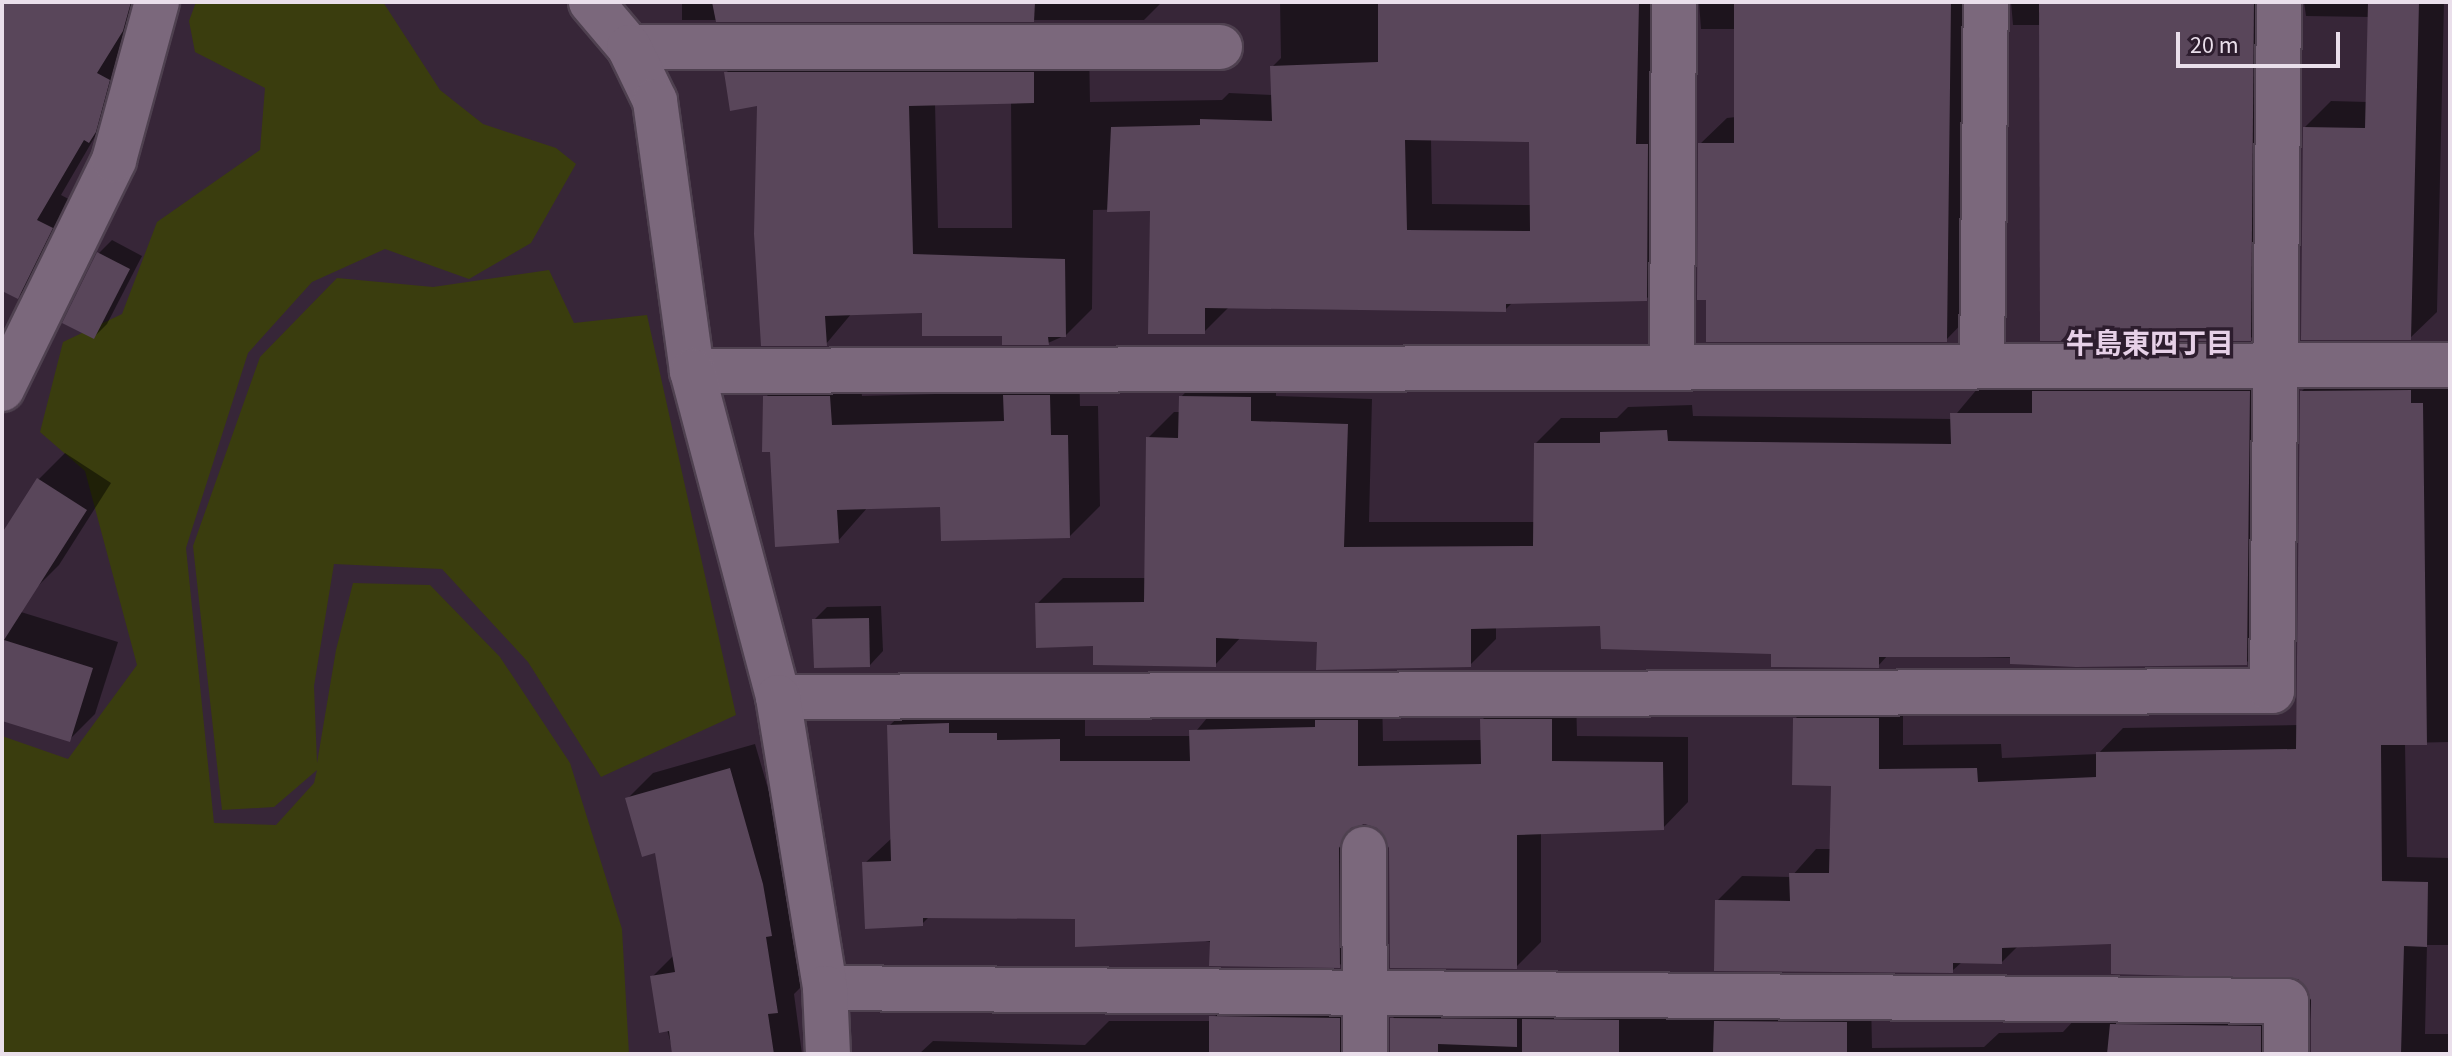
<!DOCTYPE html>
<html>
<head>
<meta charset="utf-8">
<style>
  body { margin:0 }
  #map { position:relative; width:2452px; height:1056px; overflow:hidden; background:#372638; font-family:"Source Sans 3","Noto Sans JP",sans-serif }
  div>[style] { position:absolute }
  .green>* { inset:0; background:#3a3d0e }
  .shadow>* { inset:0; background:#0007 }
  .building>* { inset:0; background:#59465a }
  .roads { filter:drop-shadow(2px 0 #4f4150) drop-shadow(-2px 0 #4f4150) drop-shadow(0 2px #4f4150) drop-shadow(0 -2px #4f4150) }
  .minor>* { height:44px; margin:-22px; padding:0 22px; transform-origin:22px; border-radius:22px; background:#7b687c }
  .tertiary>* { height:44px; margin:-22px; padding:0 22px; transform-origin:22px; border-radius:22px; background:#7b687c }
  span { translate:-50% -50%; white-space:nowrap; text-align:center; line-height:1.15; -webkit-text-stroke:7px #2d1d2e; paint-order:stroke }
  .neighbourhood-label { font-size:28px; color:#e6d0e7; font-weight:700 }
  .frame { position:absolute; inset:0; border:4px solid #eadfeb; pointer-events:none }
  .scale { position:absolute; left:2176px; top:32px; width:164px; height:36px; box-sizing:border-box; border:4px solid #eadfeb; border-top:0; padding-left:10px; font-size:24px; line-height:28px; white-space:nowrap; color:#eadfeb; -webkit-text-stroke:6px #2d1d2e; paint-order:stroke }
</style>
</head>
<body>
<div id="map">
  <div class="green">
    <i style="clip-path:polygon(196px 2px,383px 2px,440px 90px,483px 124px,556px 148px,576px 164px,531px 243px,469px 279px,385px 249px,312px 282px,248px 353px,186px 548px,214px 823px,276px 825px,314px 783px,317px 770px,274px 807px,222px 810px,193px 546px,260px 357px,337px 278px,433px 287px,549px 270px,574px 323px,647px 315px,736px 715px,601px 777px,528px 662px,442px 569px,334px 564px,314px 686px,317px 763px,336px 650px,353px 583px,430px 585px,500px 657px,570px 763px,622px 929px,629px 1054px,2px 1054px,2px 736px,68px 759px,137px 665px,85px 471px,40px 432px,63px 342px,122px 314px,157px 222px,260px 150px,265px 88px,195px 52px,189px 21px)"></i>
  </div>
  <div class="shadow">
    <i style="clip-path:polygon(2px 2px,148px 2px,121px 47px,134px 55px,114px 116px,97px 133px,61px 195px,76px 203px,43px 272px,18px 297px,2px 289px)"></i>
    <i style="clip-path:polygon(682px 2px,1162px 2px,1144px 20px,682px 20px)"></i>
    <i style="clip-path:polygon(evenodd,1280px 2px,1674px 2px,1673px 273px,1646px 299px,1513px 302px,1505px 310px,1230px 306px,1204px 332px,1152px 209px,1093px 210px,1092px 309px,1066px 335px,1048px 343px,924px 311px,852px 313px,826px 344px,759px 104px,726px 73px,752px 46px,1089px 46px,1090px 102px,1222px 100px,1229px 93px,1273px 95px,1272px 67px,1281px 58px,1280px 2px,1011px 101px,1012px 228px,938px 228px,935px 103px,1011px 101px,1280px 2px,1431px 138px,1531px 140px,1532px 205px,1432px 204px,1431px 138px)"></i>
    <i style="clip-path:polygon(1699px 2px,1983px 2px,1972px 313px,1946px 340px,1700px 144px,1727px 118px,1736px 117px,1736px 29px,1701px 29px)"></i>
    <i style="clip-path:polygon(2011px 2px,2279px 2px,2276px 312px,2250px 339px,2040px 25px,2013px 25px)"></i>
    <i style="clip-path:polygon(2304px 2px,2444px 2px,2437px 312px,2410px 338px,2305px 127px,2331px 101px,2368px 102px,2369px 17px,2306px 16px)"></i>
    <i style="clip-path:polygon(112px 240px,142px 256px,107px 324px,94px 337px,99px 253px)"></i>
    <i style="clip-path:polygon(1079px 365px,1080px 406px,1098px 406px,1100px 506px,1070px 536px,942px 505px,868px 507px,838px 541px,772px 450px,764px 450px,766px 397px,796px 366px,859px 366px,862px 396px,1009px 392px,1035px 366px)"></i>
    <i style="clip-path:polygon(2275px 366px,2272px 637px,2246px 663px,1888px 655px,1878px 666px,1602px 624px,1496px 626px,1496px 639px,1470px 665px,1319px 640px,1241px 637px,1215px 665px,1037px 604px,1063px 578px,1146px 578px,1148px 438px,1174px 412px,1181px 412px,1181px 397px,1206px 371px,1276px 372px,1276px 396px,1372px 399px,1369px 522px,1535px 522px,1536px 443px,1561px 418px,1617px 418px,1628px 407px,1692px 405px,1693px 416px,1952px 419px,1978px 388px)"></i>
    <i style="clip-path:polygon(2327px 366px,2447px 379px,2450px 395px,2450px 742px,2405px 743px,2407px 857px,2450px 858px,2450px 945px,2427px 945px,2425px 1034px,2450px 1034px,2450px 1054px,919px 1054px,933px 1041px,1085px 1045px,1109px 1021px,1211px 1021px,1236px 992px,1364px 993px,1367px 1041px,1390px 1054px,1392px 1019px,1417px 994px,1871px 998px,1872px 1048px,1984px 1047px,1999px 1033px,2063px 1032px,2077px 1017px,2285px 1002px,2300px 1052px,2313px 1052px,2309px 987px,2288px 974px,2113px 942px,2018px 946px,2002px 962px,1962px 962px,1952px 971px,1717px 901px,1742px 876px,1791px 877px,1816px 849px,1831px 849px,1833px 784px,1795px 719px,1819px 694px,1903px 694px,1903px 745px,2001px 744px,2002px 758px,2098px 754px,2123px 728px,2298px 725px,2302px 391px)"></i>
    <i style="clip-path:polygon(65px 453px,111px 483px,59px 565px,33px 591px,2px 571px,2px 537px,39px 479px)"></i>
    <i style="clip-path:polygon(881px 606px,883px 651px,870px 665px,814px 620px,827px 607px)"></i>
    <i style="clip-path:polygon(21px 612px,118px 642px,95px 714px,69px 740px,2px 719px,2px 631px)"></i>
    <i style="clip-path:polygon(1508px 694px,1576px 694px,1577px 736px,1688px 737px,1688px 802px,1663px 828px,1541px 832px,1541px 942px,1516px 967px,1391px 848px,1378px 826px,1364px 822px,1364px 940px,1339px 966px,1077px 917px,930px 916px,922px 924px,865px 863px,893px 837px,889px 726px,915px 701px,1085px 714px,1085px 736px,1192px 736px,1217px 706px,1382px 695px,1383px 741px,1483px 740px,1482px 720px)"></i>
    <i style="clip-path:polygon(755px 744px,788px 857px,803px 985px,794px 994px,802px 1054px,674px 1054px,652px 977px,674px 955px,656px 850px,627px 799px,653px 773px)"></i>
  </div>
  <div class="building">
    <i style="clip-path:polygon(2px 2px,131px 2px,123px 31px,97px 73px,110px 80px,96px 132px,89px 143px,84px 140px,37px 220px,53px 228px,18px 299px,2px 291px)"></i>
    <i style="clip-path:polygon(712px 2px,1035px 2px,1034px 22px,716px 22px)"></i>
    <i style="clip-path:polygon(evenodd,1378px 2px,1639px 2px,1636px 144px,1648px 144px,1647px 301px,1506px 304px,1506px 312px,1205px 308px,1205px 334px,1148px 334px,1150px 211px,1107px 212px,1111px 127px,1200px 125px,1200px 119px,1272px 121px,1270px 66px,1378px 62px,1378px 2px,1405px 140px,1529px 142px,1530px 231px,1407px 230px,1405px 140px)"></i>
    <i style="clip-path:polygon(1734px 2px,1951px 2px,1947px 342px,1706px 342px,1706px 300px,1697px 300px,1698px 143px,1734px 143px)"></i>
    <i style="clip-path:polygon(2039px 2px,2254px 2px,2251px 341px,2040px 341px)"></i>
    <i style="clip-path:polygon(2368px 2px,2419px 2px,2411px 340px,2301px 340px,2303px 127px,2365px 128px)"></i>
    <i style="clip-path:polygon(724px 72px,1034px 72px,1034px 103px,909px 106px,913px 254px,1065px 259px,1066px 337px,1048px 337px,1049px 345px,1002px 345px,1002px 336px,922px 336px,922px 313px,825px 316px,827px 346px,761px 346px,754px 234px,757px 106px,730px 111px)"></i>
    <i style="clip-path:polygon(97px 252px,130px 269px,94px 339px,62px 323px)"></i>
    <i style="clip-path:polygon(2411px 390px,2411px 403px,2423px 403px,2427px 745px,2381px 745px,2382px 881px,2428px 882px,2427px 947px,2404px 946px,2401px 1054px,2311px 1054px,2311px 1000px,2298px 979px,2111px 974px,2111px 944px,2002px 948px,2002px 964px,1953px 963px,1953px 973px,1714px 971px,1715px 900px,1790px 901px,1789px 873px,1829px 873px,1831px 786px,1792px 785px,1793px 718px,1879px 718px,1879px 769px,1977px 768px,1978px 782px,2096px 777px,2096px 752px,2296px 749px,2300px 391px)"></i>
    <i style="clip-path:polygon(2032px 391px,2250px 391px,2247px 665px,2076px 667px,2010px 664px,2010px 657px,1879px 657px,1879px 668px,1771px 667px,1771px 654px,1601px 649px,1600px 626px,1471px 629px,1471px 667px,1316px 670px,1317px 642px,1216px 638px,1216px 667px,1093px 665px,1093px 646px,1036px 648px,1035px 603px,1144px 602px,1146px 437px,1178px 438px,1179px 396px,1251px 397px,1251px 421px,1348px 424px,1344px 547px,1533px 546px,1534px 443px,1600px 443px,1600px 432px,1667px 430px,1668px 441px,1951px 444px,1950px 413px,2032px 413px)"></i>
    <i style="clip-path:polygon(1003px 395px,1050px 395px,1051px 435px,1068px 435px,1070px 538px,941px 541px,940px 507px,837px 510px,839px 543px,775px 547px,770px 452px,762px 452px,763px 396px,830px 396px,832px 425px,1004px 421px)"></i>
    <i style="clip-path:polygon(37px 478px,87px 510px,4px 640px,93px 668px,70px 742px,2px 721px,2px 533px)"></i>
    <i style="clip-path:polygon(869px 618px,870px 667px,814px 668px,812px 619px)"></i>
    <i style="clip-path:polygon(1480px 719px,1552px 719px,1552px 761px,1663px 762px,1664px 830px,1517px 835px,1517px 969px,1390px 968px,1389px 848px,1377px 828px,1365px 824px,1351px 828px,1339px 848px,1340px 968px,1209px 966px,1210px 941px,1075px 947px,1075px 919px,923px 918px,923px 926px,865px 929px,862px 862px,891px 861px,887px 725px,949px 723px,949px 733px,997px 733px,997px 740px,1060px 739px,1060px 761px,1190px 761px,1189px 730px,1315px 727px,1315px 720px,1358px 720px,1358px 766px,1481px 764px)"></i>
    <i style="clip-path:polygon(730px 768px,763px 884px,772px 936px,766px 937px,778px 1013px,768px 1014px,774px 1054px,672px 1054px,669px 1031px,659px 1033px,650px 976px,675px 972px,655px 853px,642px 857px,625px 798px)"></i>
    <i style="clip-path:polygon(1209px 1016px,1340px 1018px,1340px 1054px,1209px 1054px)"></i>
    <i style="clip-path:polygon(1390px 1018px,1517px 1019px,1517px 1047px,1438px 1044px,1438px 1054px,1390px 1054px)"></i>
    <i style="clip-path:polygon(1522px 1019px,1619px 1020px,1619px 1054px,1522px 1054px)"></i>
    <i style="clip-path:polygon(1714px 1021px,1847px 1022px,1847px 1054px,1713px 1054px)"></i>
    <i style="clip-path:polygon(2110px 1024px,2261px 1026px,2261px 1054px,2107px 1054px)"></i>
  </div>
  <div class="roads">
    <div class="minor">
      <i style="left:629px;top:47px;width:591px"></i>
      <i style="left:1672px;top:364px;width:362px;rotate:-89.7deg"></i>
      <i style="left:1982px;top:365px;width:363px;rotate:-89.4deg"></i>
      <i style="left:692px;top:371px;width:1758px;rotate:-0.2deg"></i>
      <i style="left:2px;top:389px;width:255px;rotate:-63.9deg"></i>
      <i style="left:114px;top:160px;width:164px;rotate:-74.8deg"></i>
      <i style="left:778px;top:697px;width:1494px;rotate:-0.23deg"></i>
      <i style="left:2272px;top:691px;width:689px;rotate:-89.42deg"></i>
      <i style="left:1364px;top:849px;width:205px;rotate:89.7deg"></i>
      <i style="left:825px;top:988px;width:1461px;rotate:0.51deg"></i>
      <i style="left:2286px;top:1001px;width:53px;rotate:90deg"></i>
    </div>
    <div class="tertiary">
      <i style="left:591px;top:2px;width:59px;rotate:49.8deg"></i>
      <i style="left:629px;top:47px;width:60px;rotate:64.3deg"></i>
      <i style="left:655px;top:101px;width:273px;rotate:82.2deg"></i>
      <i style="left:692px;top:371px;width:337px;rotate:75.2deg"></i>
      <i style="left:778px;top:697px;width:295px;rotate:80.8deg"></i>
      <i style="left:825px;top:988px;width:66px;rotate:87.4deg"></i>
    </div>
  </div>
  <div class="neighbourhood-label">
    <span style="left:2150px;top:344px">牛島東四丁目</span>
  </div>
  <div class="frame"></div>
  <div class="scale">20 m</div>
</div>
</body>
</html>
